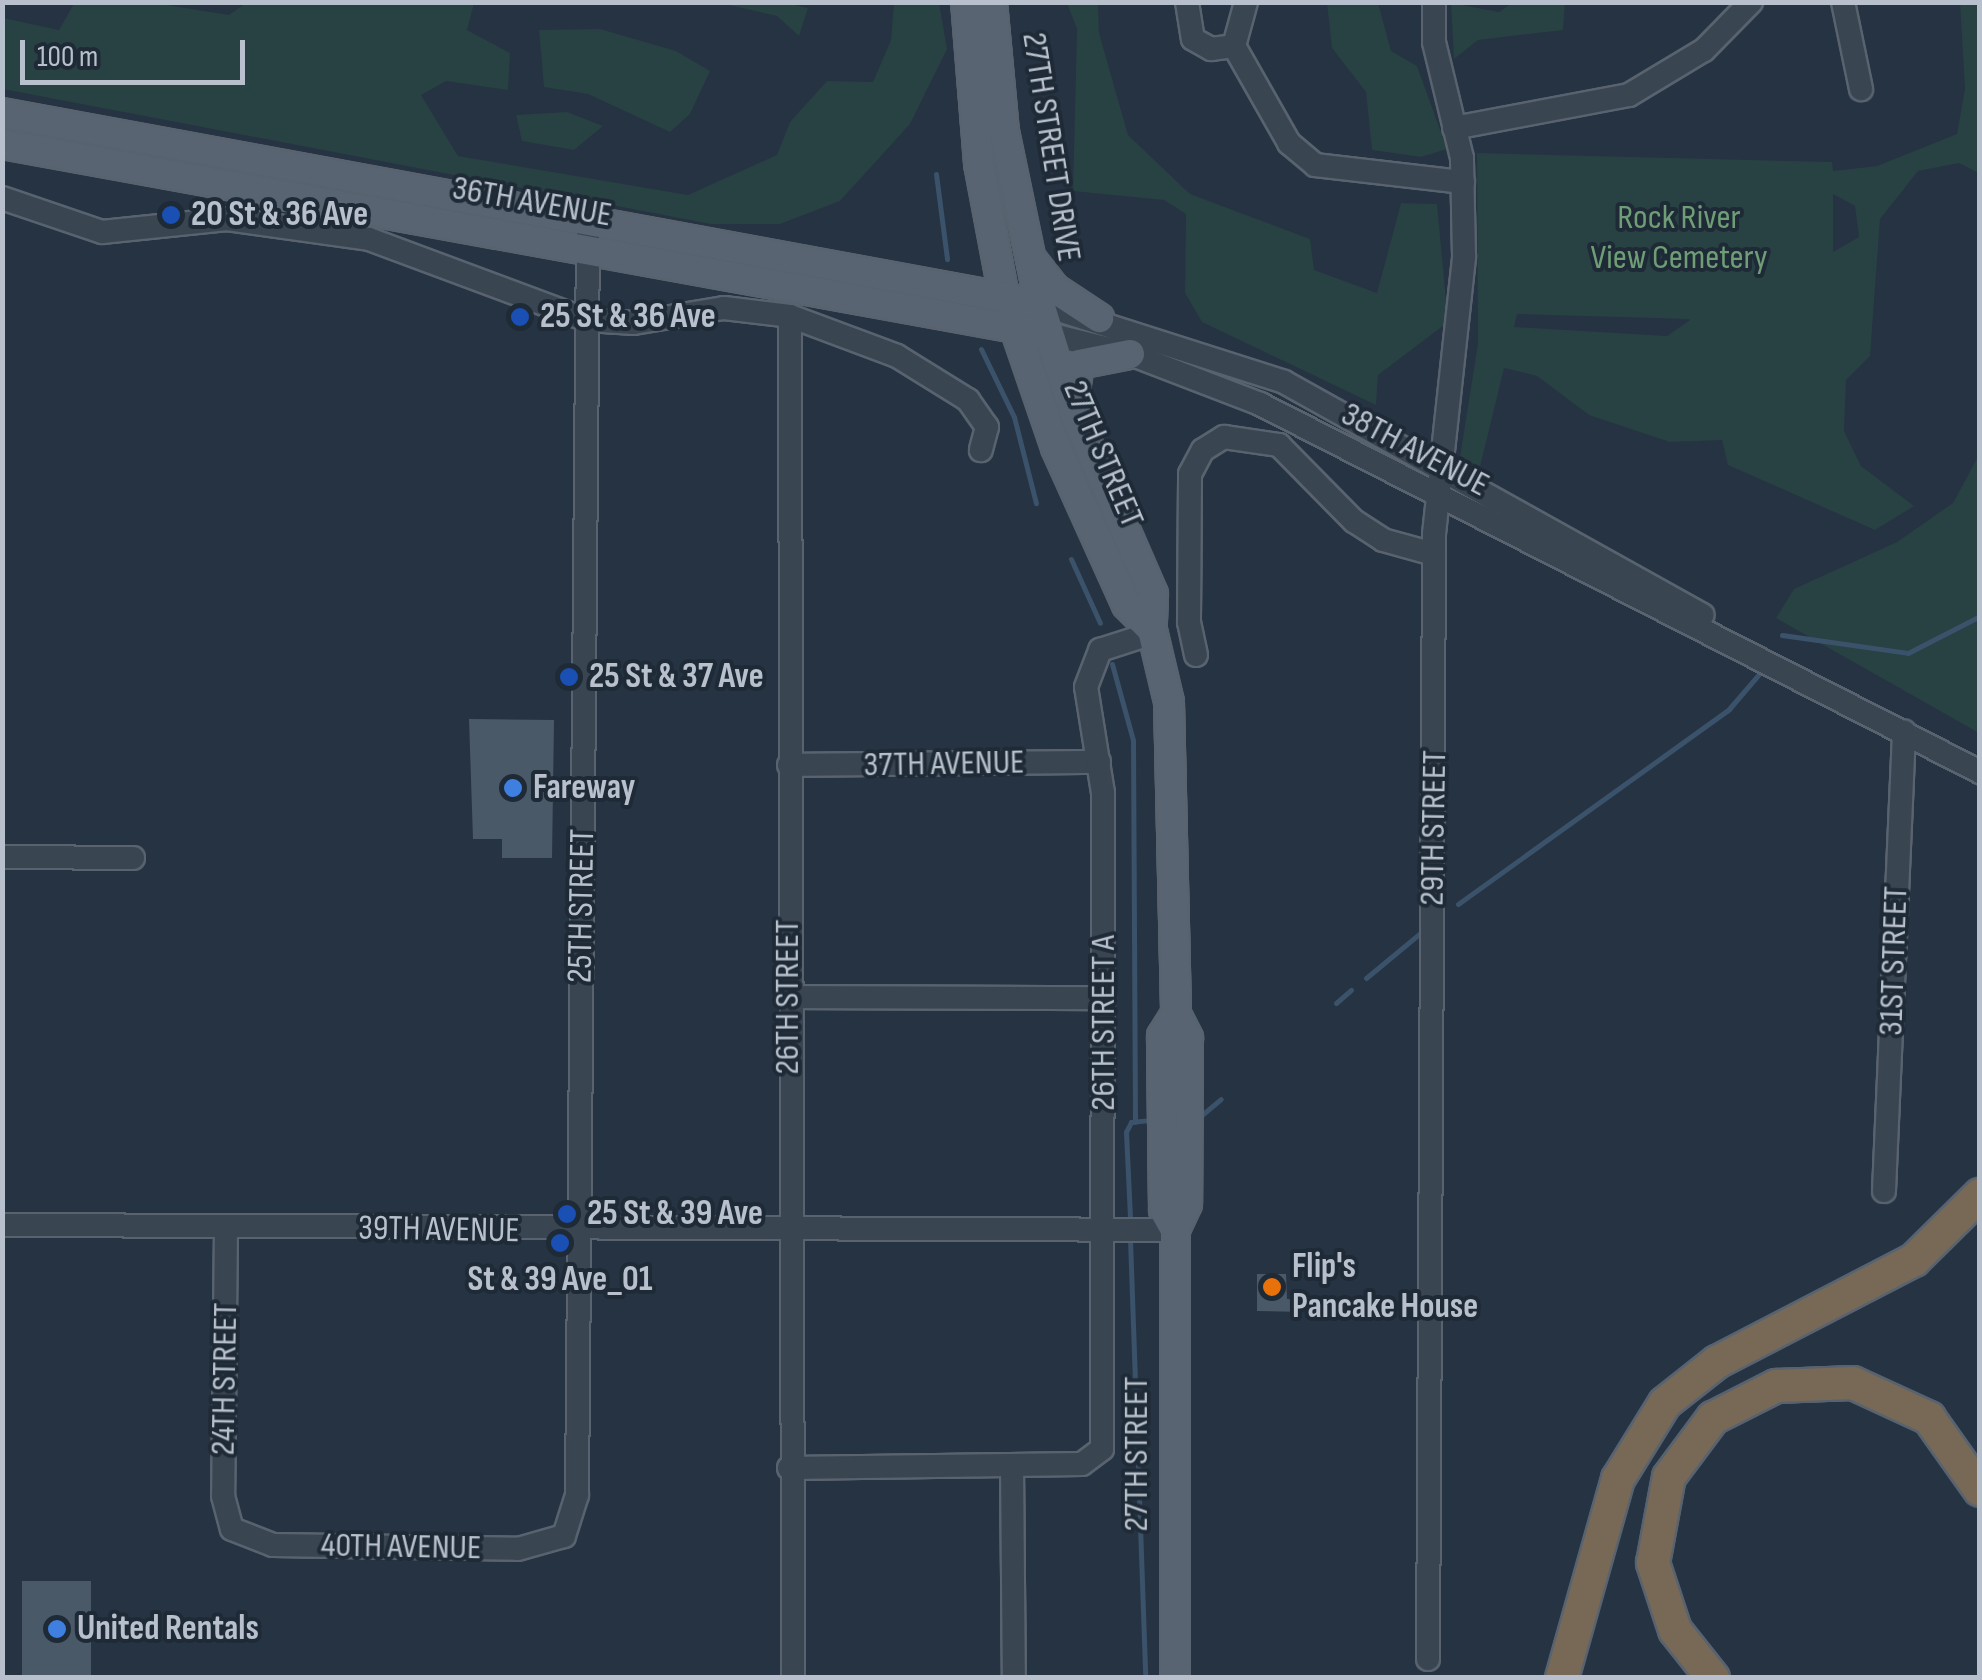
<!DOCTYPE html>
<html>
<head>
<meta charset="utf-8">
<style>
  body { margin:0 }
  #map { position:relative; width:1982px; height:1680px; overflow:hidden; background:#263342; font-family:"Sofia Sans Condensed",sans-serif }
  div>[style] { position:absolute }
  .green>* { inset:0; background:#284143 }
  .stream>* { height:5px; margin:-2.5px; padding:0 2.5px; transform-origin:2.5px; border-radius:2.5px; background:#3b526b }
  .building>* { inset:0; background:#4a5968 }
  .roads { filter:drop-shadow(2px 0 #58636f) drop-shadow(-2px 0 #58636f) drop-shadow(0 2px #58636f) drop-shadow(0 -2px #58636f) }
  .minor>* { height:22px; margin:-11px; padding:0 11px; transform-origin:11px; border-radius:11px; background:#3a4552 }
  .major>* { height:28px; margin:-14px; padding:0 14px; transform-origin:14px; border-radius:14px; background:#586472 }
  .highway>* { height:32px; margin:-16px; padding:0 16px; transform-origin:16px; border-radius:16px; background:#786957 }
  .dots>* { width:28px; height:28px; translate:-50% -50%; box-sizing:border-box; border:5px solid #1f2a37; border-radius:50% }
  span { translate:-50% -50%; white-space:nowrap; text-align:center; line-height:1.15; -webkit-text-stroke:8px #1f2a37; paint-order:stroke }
  .street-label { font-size:35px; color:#b7c0cc }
  .poi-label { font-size:35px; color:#b7c0cc; font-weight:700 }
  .left { translate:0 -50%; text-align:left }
  .park-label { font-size:35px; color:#6e9d76 }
  .frame { position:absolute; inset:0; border:5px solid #b7c0cc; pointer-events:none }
  .scale { position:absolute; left:20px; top:40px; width:225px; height:45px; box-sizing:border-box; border:5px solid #b7c0cc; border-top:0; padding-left:12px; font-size:30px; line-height:35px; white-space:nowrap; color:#b7c0cc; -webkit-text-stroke:8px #1f2a37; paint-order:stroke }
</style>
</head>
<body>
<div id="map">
  <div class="green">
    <i style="clip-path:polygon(75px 2px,154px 3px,229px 15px,246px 3px,474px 3px,467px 30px,510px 53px,508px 90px,446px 81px,421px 95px,458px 156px,688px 195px,777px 155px,790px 122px,827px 81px,873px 82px,891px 40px,894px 3px,939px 3px,947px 49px,910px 124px,840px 201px,780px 224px,711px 224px,3px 89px,3px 18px,59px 30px)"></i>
    <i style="clip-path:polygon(721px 3px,786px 3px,808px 8px,799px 36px,777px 16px)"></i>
    <i style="clip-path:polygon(1067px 3px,1098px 3px,1099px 33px,1128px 135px,1190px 194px,1310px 239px,1314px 270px,1377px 293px,1401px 203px,1437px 204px,1448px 322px,1378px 375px,1376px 405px,1202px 322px,1185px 293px,1186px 214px,1164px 200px,1073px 191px,1077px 29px)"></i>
    <i style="clip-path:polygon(1327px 3px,1378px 3px,1391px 51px,1417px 66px,1447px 149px,1421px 157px,1372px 150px,1366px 92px,1332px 48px)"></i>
    <i style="clip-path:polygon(1451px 3px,1499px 12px,1512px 3px,1565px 3px,1563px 30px,1478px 40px,1454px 59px)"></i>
    <i style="clip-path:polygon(evenodd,1960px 3px,1979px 3px,1979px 173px,1959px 163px,1918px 171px,1880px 219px,1870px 356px,1846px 380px,1844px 431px,1861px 466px,1914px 506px,1875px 530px,1728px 465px,1722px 440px,1670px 442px,1589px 415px,1537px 376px,1504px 368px,1480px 467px,1460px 457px,1478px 343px,1477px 153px,1832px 162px,1833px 171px,1877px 166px,1957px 134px,1965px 89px,1960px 3px,1833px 194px,1855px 206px,1859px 237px,1833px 252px,1833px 194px,1960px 3px,1517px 314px,1689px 319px,1690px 320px,1667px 336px,1514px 327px,1517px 314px)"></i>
    <i style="clip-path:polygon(600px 29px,676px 51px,710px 71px,690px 114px,670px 132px,588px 94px,544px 87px,539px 30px)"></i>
    <i style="clip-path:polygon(567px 112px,603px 126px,574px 150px,522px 141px,516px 115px)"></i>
    <i style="clip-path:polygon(1979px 455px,1979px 733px,1776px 618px,1794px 589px,1897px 542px,1953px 503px)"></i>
  </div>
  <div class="stream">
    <i style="left:936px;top:174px;width:86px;rotate:82.6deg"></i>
    <i style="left:981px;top:349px;width:76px;rotate:64.1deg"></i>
    <i style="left:1014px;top:417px;width:89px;rotate:75.7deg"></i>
    <i style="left:1071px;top:559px;width:70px;rotate:65.6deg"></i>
    <i style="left:1782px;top:635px;width:127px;rotate:8.1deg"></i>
    <i style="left:1908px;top:653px;width:81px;rotate:-27.2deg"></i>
    <i style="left:1112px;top:664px;width:79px;rotate:74.6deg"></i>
    <i style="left:1133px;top:740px;width:382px;rotate:89.7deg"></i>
    <i style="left:1458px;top:904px;width:334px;rotate:-35.7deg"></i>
    <i style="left:1729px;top:709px;width:46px;rotate:-49.4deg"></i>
    <i style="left:1366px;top:978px;width:75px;rotate:-39.6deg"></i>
    <i style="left:1336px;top:1003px;width:20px;rotate:-41deg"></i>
    <i style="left:1197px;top:1119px;width:31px;rotate:-40deg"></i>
    <i style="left:1130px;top:1217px;width:85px;rotate:-92.7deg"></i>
    <i style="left:1126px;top:1132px;width:11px;rotate:-63deg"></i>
    <i style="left:1131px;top:1122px;width:18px;rotate:-6deg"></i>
    <i style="left:1130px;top:1239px;width:439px;rotate:88deg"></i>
  </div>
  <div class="building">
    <i style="clip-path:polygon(469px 719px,554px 720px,552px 858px,502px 858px,502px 839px,473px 839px)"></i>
    <i style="clip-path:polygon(1257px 1274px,1286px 1274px,1287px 1299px,1304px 1300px,1304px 1312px,1257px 1311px)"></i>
    <i style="clip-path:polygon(22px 1581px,91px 1581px,91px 1678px,22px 1678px)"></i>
  </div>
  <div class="roads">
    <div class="minor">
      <i style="left:1187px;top:2px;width:37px;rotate:81deg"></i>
      <i style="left:1193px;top:39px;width:21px;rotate:29deg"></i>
      <i style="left:1211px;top:49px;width:23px;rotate:-7deg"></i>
      <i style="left:1843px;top:2px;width:89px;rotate:78.3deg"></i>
      <i style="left:1234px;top:46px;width:112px;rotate:60.4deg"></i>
      <i style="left:1289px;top:143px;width:34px;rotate:40deg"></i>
      <i style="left:1315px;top:165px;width:149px;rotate:6.6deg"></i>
      <i style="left:1234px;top:46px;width:46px;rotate:-74.7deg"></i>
      <i style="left:1454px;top:128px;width:178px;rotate:-10.7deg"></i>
      <i style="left:1629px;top:95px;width:87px;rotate:-31deg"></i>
      <i style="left:1704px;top:50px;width:67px;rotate:-45.6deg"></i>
      <i style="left:2px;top:198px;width:106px;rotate:18.8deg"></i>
      <i style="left:102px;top:232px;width:126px;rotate:-5.9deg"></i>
      <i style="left:227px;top:219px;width:143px;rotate:8deg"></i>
      <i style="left:369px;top:239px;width:233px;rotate:20.4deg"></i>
      <i style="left:587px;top:320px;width:47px;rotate:3.7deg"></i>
      <i style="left:634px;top:323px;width:91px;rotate:-9.5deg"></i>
      <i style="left:724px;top:308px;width:66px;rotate:6.9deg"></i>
      <i style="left:790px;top:316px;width:114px;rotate:20.5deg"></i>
      <i style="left:897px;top:356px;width:84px;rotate:31.8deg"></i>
      <i style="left:968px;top:400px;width:33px;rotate:55deg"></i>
      <i style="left:987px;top:427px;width:24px;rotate:105deg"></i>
      <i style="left:1040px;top:304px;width:256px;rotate:17.7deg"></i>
      <i style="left:1284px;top:382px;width:479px;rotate:29.1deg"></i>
      <i style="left:790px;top:316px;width:1362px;rotate:89.87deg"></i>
      <i style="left:1048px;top:334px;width:84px;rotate:13.7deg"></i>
      <i style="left:1130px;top:354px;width:139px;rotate:21deg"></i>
      <i style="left:1260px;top:404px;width:809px;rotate:27.07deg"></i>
      <i style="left:1196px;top:655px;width:34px;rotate:-102deg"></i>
      <i style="left:1189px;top:622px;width:148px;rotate:-89.6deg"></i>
      <i style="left:1190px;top:474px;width:27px;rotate:-62deg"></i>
      <i style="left:1203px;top:450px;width:25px;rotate:-32deg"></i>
      <i style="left:1224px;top:437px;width:56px;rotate:8.3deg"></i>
      <i style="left:1279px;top:445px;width:107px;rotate:45.4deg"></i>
      <i style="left:1354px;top:521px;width:35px;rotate:33deg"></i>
      <i style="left:1383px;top:540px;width:53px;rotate:15.4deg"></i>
      <i style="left:789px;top:765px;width:310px;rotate:-0.6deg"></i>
      <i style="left:2px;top:857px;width:131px;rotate:0.4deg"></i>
      <i style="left:788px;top:997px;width:317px;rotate:0.2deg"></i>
      <i style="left:1884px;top:1191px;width:460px;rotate:-87.5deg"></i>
      <i style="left:2px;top:1225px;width:1173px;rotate:0.24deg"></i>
      <i style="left:226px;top:1227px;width:269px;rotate:90.6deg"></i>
      <i style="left:223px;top:1496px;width:34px;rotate:75deg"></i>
      <i style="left:232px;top:1529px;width:44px;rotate:21.3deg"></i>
      <i style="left:273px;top:1545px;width:245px;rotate:0.9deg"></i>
      <i style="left:518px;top:1549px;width:48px;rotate:-15.8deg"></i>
      <i style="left:564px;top:1536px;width:43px;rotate:-72.4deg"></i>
      <i style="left:577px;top:1495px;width:1260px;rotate:-89.5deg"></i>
      <i style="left:1012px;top:1465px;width:213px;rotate:89.5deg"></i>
      <i style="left:789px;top:1468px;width:293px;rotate:-0.8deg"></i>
      <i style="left:1082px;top:1464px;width:25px;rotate:-37deg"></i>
      <i style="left:1102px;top:1449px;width:656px;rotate:-89.91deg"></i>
      <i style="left:1103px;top:793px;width:107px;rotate:-99.1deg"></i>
      <i style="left:1086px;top:687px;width:40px;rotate:-69deg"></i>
      <i style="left:1100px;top:650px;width:56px;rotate:-17.8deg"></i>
      <i style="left:1428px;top:1659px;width:1125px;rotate:-89.69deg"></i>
      <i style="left:1434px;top:534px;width:280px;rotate:-83.8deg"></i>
      <i style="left:1464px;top:256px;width:98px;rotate:-91.2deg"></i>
      <i style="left:1462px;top:158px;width:119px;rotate:-103.6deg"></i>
      <i style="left:1434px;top:42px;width:40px;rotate:-90deg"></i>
    </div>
    <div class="major">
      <i style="left:966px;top:2px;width:163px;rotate:85.4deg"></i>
      <i style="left:979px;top:164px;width:134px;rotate:79.3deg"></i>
      <i style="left:1004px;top:296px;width:161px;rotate:71.1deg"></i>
      <i style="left:1056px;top:448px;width:172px;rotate:65.7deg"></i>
      <i style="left:1127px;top:605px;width:35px;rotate:45deg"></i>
      <i style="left:992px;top:2px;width:130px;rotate:84.7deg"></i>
      <i style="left:1004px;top:131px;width:177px;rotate:78.2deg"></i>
      <i style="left:1040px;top:304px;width:111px;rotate:72.7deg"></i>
      <i style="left:1073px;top:410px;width:201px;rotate:66.5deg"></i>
      <i style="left:1153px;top:594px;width:36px;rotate:92deg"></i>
      <i style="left:1152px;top:630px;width:74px;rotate:76.7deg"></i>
      <i style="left:1169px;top:702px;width:312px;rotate:88.7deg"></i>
      <i style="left:1176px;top:1014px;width:27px;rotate:63deg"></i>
      <i style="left:1188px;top:1038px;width:166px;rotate:90.3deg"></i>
      <i style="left:1187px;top:1204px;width:29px;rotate:115deg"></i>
      <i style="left:1175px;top:1230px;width:448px;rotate:90deg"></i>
      <i style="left:2px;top:113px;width:1055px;rotate:10.43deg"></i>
      <i style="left:2px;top:144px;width:1063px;rotate:10.3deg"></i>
      <i style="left:1033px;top:261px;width:36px;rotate:52deg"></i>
      <i style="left:1055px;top:289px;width:53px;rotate:33.4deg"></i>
      <i style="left:1073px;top:403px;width:39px;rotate:-81deg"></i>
      <i style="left:1079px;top:364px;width:52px;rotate:-11.1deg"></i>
      <i style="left:1175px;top:1230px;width:23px;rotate:-119deg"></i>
      <i style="left:1164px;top:1210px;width:174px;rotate:-90.7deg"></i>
      <i style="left:1162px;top:1036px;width:26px;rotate:-58deg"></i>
    </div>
    <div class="highway">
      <i style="left:1562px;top:1678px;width:207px;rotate:-74.3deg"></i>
      <i style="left:1618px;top:1479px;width:89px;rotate:-58.3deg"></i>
      <i style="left:1665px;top:1403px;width:66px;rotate:-38.3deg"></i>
      <i style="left:1717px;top:1362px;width:222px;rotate:-27.4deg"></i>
      <i style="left:1914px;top:1260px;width:93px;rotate:-44.6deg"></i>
      <i style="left:1713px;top:1678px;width:61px;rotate:-128.4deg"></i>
      <i style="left:1675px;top:1630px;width:71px;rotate:-108.2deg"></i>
      <i style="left:1653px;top:1563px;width:87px;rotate:-79.5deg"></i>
      <i style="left:1669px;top:1477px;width:74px;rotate:-53.3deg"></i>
      <i style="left:1713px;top:1418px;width:71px;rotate:-26.9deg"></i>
      <i style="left:1776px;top:1386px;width:77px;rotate:-2.2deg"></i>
      <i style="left:1853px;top:1383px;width:84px;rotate:24.7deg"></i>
      <i style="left:1929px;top:1418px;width:88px;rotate:54.7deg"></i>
    </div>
  </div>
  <div class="dots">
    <i style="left:171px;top:215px;background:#1a4fb4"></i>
    <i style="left:520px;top:317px;background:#1a4fb4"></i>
    <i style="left:569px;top:677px;background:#1a4fb4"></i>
    <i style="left:513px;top:788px;background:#3f7fe0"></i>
    <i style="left:567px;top:1214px;background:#1a4fb4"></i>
    <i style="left:560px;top:1243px;background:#1a4fb4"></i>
    <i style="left:1272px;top:1287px;background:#e8710a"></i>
    <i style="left:57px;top:1629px;background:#3f7fe0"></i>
  </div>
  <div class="street-label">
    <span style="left:1051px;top:147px;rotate:81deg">27TH STREET DRIVE</span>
    <span style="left:532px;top:202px;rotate:10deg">36TH AVENUE</span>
    <span style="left:1415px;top:450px;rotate:28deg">38TH AVENUE</span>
    <span style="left:1103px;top:454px;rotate:67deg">27TH STREET</span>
    <span style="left:944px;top:764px;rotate:-1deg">37TH AVENUE</span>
    <span style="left:1434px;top:828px;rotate:-89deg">29TH STREET</span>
    <span style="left:582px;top:906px;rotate:-89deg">25TH STREET</span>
    <span style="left:1894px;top:961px;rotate:-88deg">31ST STREET</span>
    <span style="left:788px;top:997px;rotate:-90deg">26TH STREET</span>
    <span style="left:1104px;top:1023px;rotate:-90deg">26TH STREET A</span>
    <span style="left:439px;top:1230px;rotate:1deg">39TH AVENUE</span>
    <span style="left:225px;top:1379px;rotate:-89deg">24TH STREET</span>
    <span style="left:1137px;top:1454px;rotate:-90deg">27TH STREET</span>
    <span style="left:401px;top:1547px;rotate:1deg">40TH AVENUE</span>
  </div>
  <div class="poi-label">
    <span class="left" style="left:191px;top:215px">20 St &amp; 36 Ave</span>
    <span class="left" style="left:540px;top:317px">25 St &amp; 36 Ave</span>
    <span class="left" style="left:589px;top:677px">25 St &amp; 37 Ave</span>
    <span class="left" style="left:533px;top:788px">Fareway</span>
    <span class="left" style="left:587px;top:1214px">25 St &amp; 39 Ave</span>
    <span class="left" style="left:1292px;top:1287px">Flip's<br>Pancake House</span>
    <span style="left:560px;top:1280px">St &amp; 39 Ave_01</span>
    <span class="left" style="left:77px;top:1629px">United Rentals</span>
  </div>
  <div class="park-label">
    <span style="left:1679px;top:238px">Rock River<br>View Cemetery</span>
  </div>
  <div class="frame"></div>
  <div class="scale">100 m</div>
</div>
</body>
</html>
